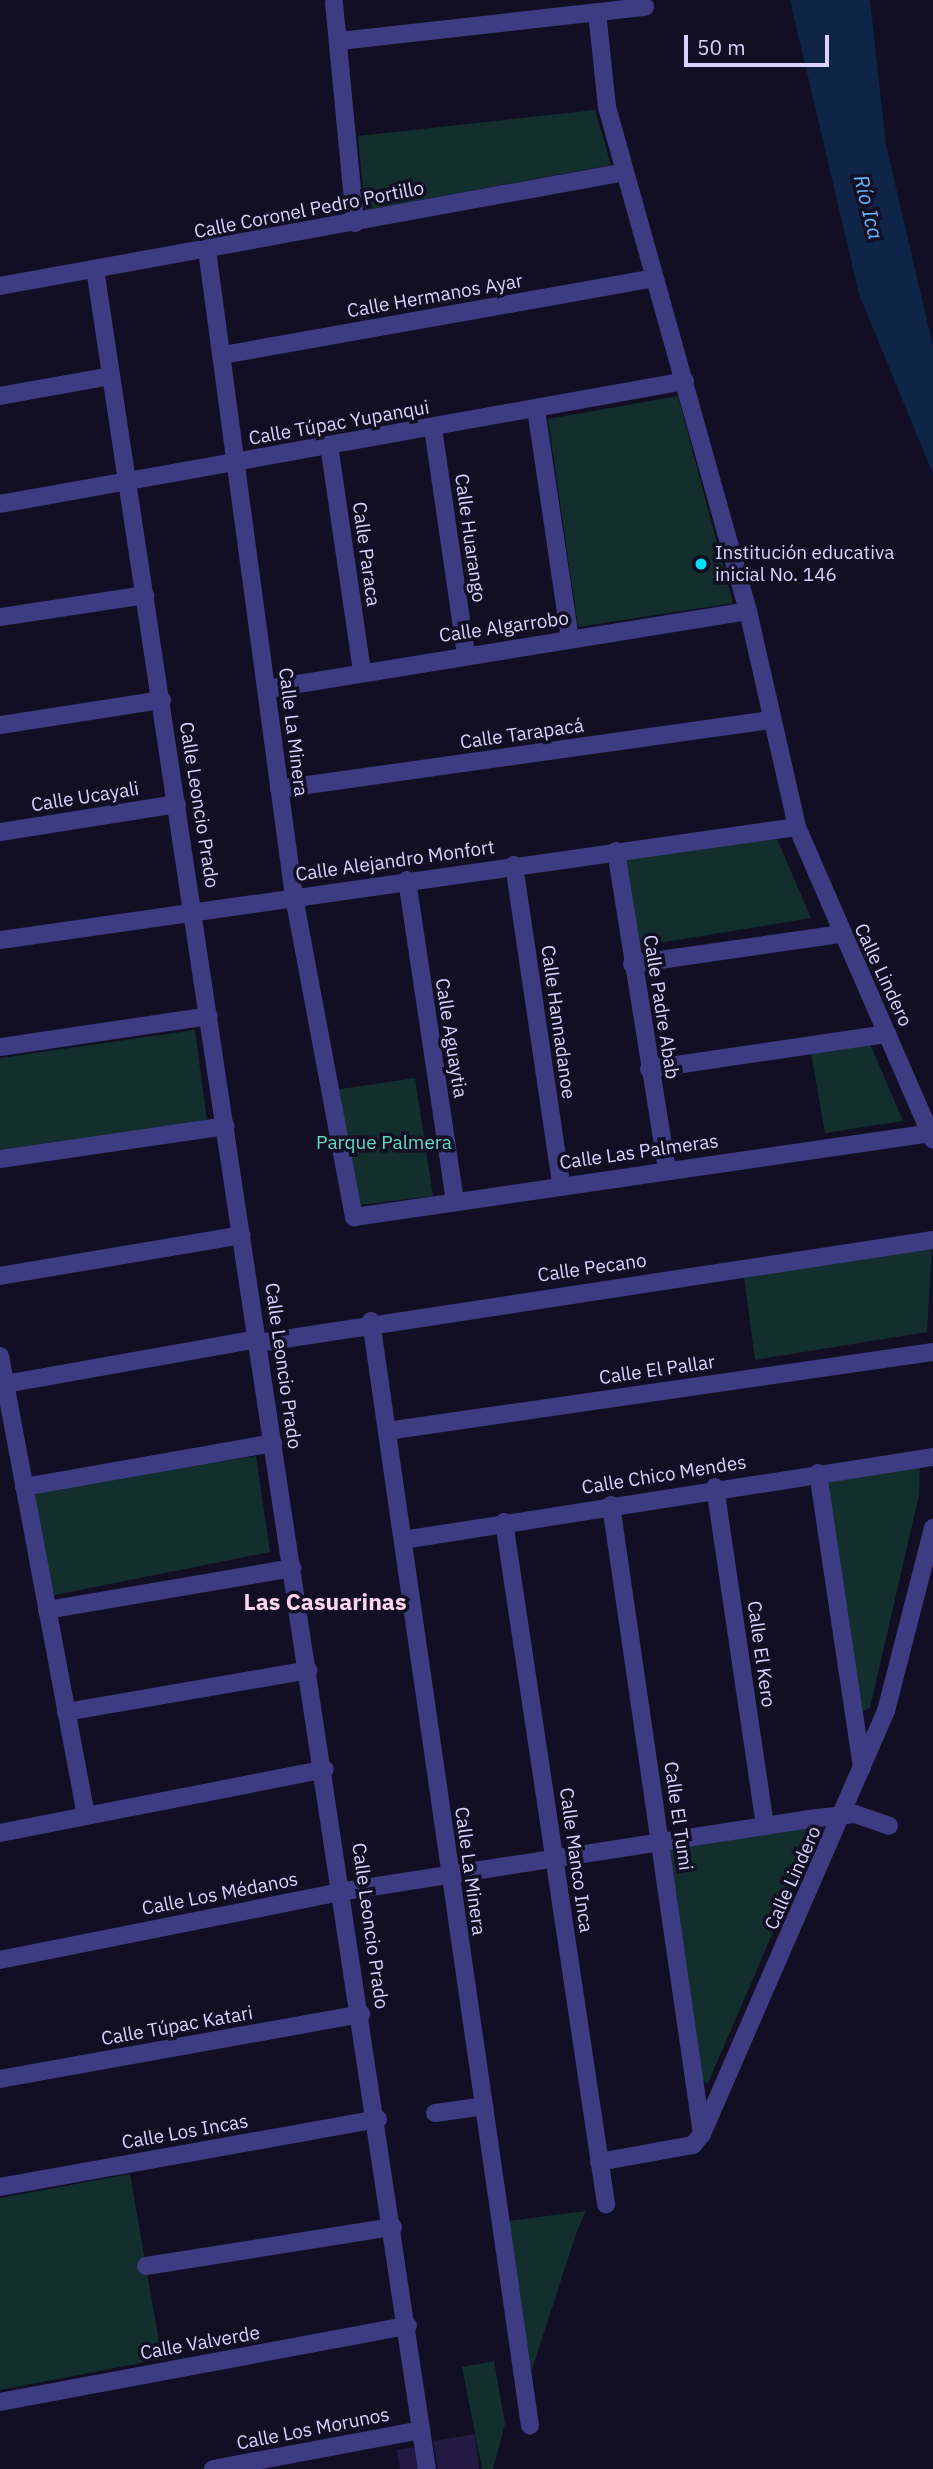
<!DOCTYPE html>
<html>
<head>
<meta charset="utf-8">
<style>
  body { margin:0 }
  #map { position:relative; width:933px; height:2469px; overflow:hidden; background:#120f24; font-family:"IBM Plex Sans",sans-serif }
  div>[style] { position:absolute }
  .green>* { inset:0; background:#122e2d }
  .water>* { inset:0; background:#0f2548 }
  .building>* { inset:0; background:#241b45 }
  .minor>* { height:18px; margin:-9px; padding:0 9px; transform-origin:9px; border-radius:9px; background:#3d3b82 }
  .dots>* { width:19px; height:19px; translate:-50% -50%; box-sizing:border-box; border:4px solid #120f24; border-radius:50% }
  span { translate:-50% -50%; white-space:nowrap; text-align:center; line-height:1.15; -webkit-text-stroke:7px #120f24; paint-order:stroke }
  .street-label { font-size:19px; color:#d8d3fe }
  .poi-label { font-size:19px; color:#d8d3fe }
  .left { translate:0 -50%; text-align:left }
  .park-label { font-size:19px; color:#60ddbe }
  .water-label { font-size:21px; color:#63b5fc; font-style:italic }
  .quarter-label { font-size:23px; color:#fed5ef; font-weight:700 }
  .scale { position:absolute; left:684px; top:35px; width:145px; height:32px; box-sizing:border-box; border:4px solid #d8d3fe; border-top:0; padding-left:9px; font-size:21px; line-height:24px; white-space:nowrap; color:#d8d3fe; -webkit-text-stroke:5px #120f24; paint-order:stroke }
</style>
</head>
<body>
<div id="map">
  <div class="green">
    <i style="clip-path:polygon(595px 110px,611px 165px,365px 210px,358px 136px)"></i>
    <i style="clip-path:polygon(678px 396px,733px 603px,578px 627px,548px 419px)"></i>
    <i style="clip-path:polygon(774px 832px,811px 918px,634px 947px,621px 856px)"></i>
    <i style="clip-path:polygon(195px 1030px,207px 1121px,0 1152px,0 1058px)"></i>
    <i style="clip-path:polygon(868px 1039px,903px 1121px,825px 1133px,810px 1048px)"></i>
    <i style="clip-path:polygon(415px 1078px,433px 1196px,351px 1206px,334px 1090px)"></i>
    <i style="clip-path:polygon(925px 1246px,932px 1250px,927px 1332px,755px 1360px,744px 1276px)"></i>
    <i style="clip-path:polygon(256px 1456px,270px 1552px,45px 1597px,27px 1493px)"></i>
    <i style="clip-path:polygon(920px 1462px,919px 1495px,870px 1708px,863px 1711px,855px 1708px,822px 1478px)"></i>
    <i style="clip-path:polygon(809px 1828px,815px 1835px,708px 2083px,700px 2081px,662px 1850px)"></i>
    <i style="clip-path:polygon(130px 2174px,162px 2359px,0 2390px,0 2198px)"></i>
    <i style="clip-path:polygon(586px 2211px,577px 2231px,523px 2397px,500px 2222px)"></i>
    <i style="clip-path:polygon(494px 2361px,505px 2424px,493px 2469px,482px 2469px,462px 2367px)"></i>
  </div>
  <div class="water">
    <i style="clip-path:polygon(790px 0,870px 0,886px 145px,933px 346px,933px 474px,859px 294px)"></i>
  </div>
  <div class="building">
    <i style="clip-path:polygon(475px 2434px,479px 2469px,438px 2469px,433px 2441px)"></i>
    <i style="clip-path:polygon(415px 2447px,418px 2469px,400px 2469px,397px 2450px)"></i>
  </div>
  <div class="minor">
    <i style="left:334px;top:3px;width:221px;rotate:84.5deg"></i>
    <i style="left:597px;top:12px;width:96px;rotate:84deg"></i>
    <i style="left:607px;top:107px;width:523px;rotate:74.37deg"></i>
    <i style="left:748px;top:611px;width:221px;rotate:77.2deg"></i>
    <i style="left:797px;top:827px;width:341px;rotate:66.5deg"></i>
    <i style="left:340px;top:41px;width:307px;rotate:-6.4deg"></i>
    <i style="left:207px;top:250px;width:653px;rotate:82.34deg"></i>
    <i style="left:294px;top:897px;width:326px;rotate:79.4deg"></i>
    <i style="left:354px;top:1217px;width:583px;rotate:-8.28deg"></i>
    <i style="left:95px;top:269px;width:2225px;rotate:81.42deg"></i>
    <i style="left:0;top:286px;width:635px;rotate:-10.34deg"></i>
    <i style="left:223px;top:355px;width:438px;rotate:-10.1deg"></i>
    <i style="left:0;top:396px;width:113px;rotate:-10.2deg"></i>
    <i style="left:536px;top:409px;width:232px;rotate:81.6deg"></i>
    <i style="left:433px;top:428px;width:228px;rotate:81.7deg"></i>
    <i style="left:329px;top:445px;width:227px;rotate:81.7deg"></i>
    <i style="left:0;top:504px;width:696px;rotate:-10.18deg"></i>
    <i style="left:0;top:617px;width:147px;rotate:-8.6deg"></i>
    <i style="left:267px;top:689px;width:487px;rotate:-9.2deg"></i>
    <i style="left:0;top:725px;width:164px;rotate:-8.8deg"></i>
    <i style="left:279px;top:789px;width:498px;rotate:-8deg"></i>
    <i style="left:0;top:832px;width:179px;rotate:-9deg"></i>
    <i style="left:616px;top:851px;width:322px;rotate:80.9deg"></i>
    <i style="left:514px;top:865px;width:323px;rotate:81.6deg"></i>
    <i style="left:407px;top:880px;width:326px;rotate:81.5deg"></i>
    <i style="left:0;top:940px;width:805px;rotate:-8.07deg"></i>
    <i style="left:632px;top:964px;width:210px;rotate:-8.2deg"></i>
    <i style="left:0;top:1047px;width:211px;rotate:-8.4deg"></i>
    <i style="left:649px;top:1069px;width:241px;rotate:-8.4deg"></i>
    <i style="left:0;top:1159px;width:228px;rotate:-8.3deg"></i>
    <i style="left:0;top:1276px;width:245px;rotate:-9.6deg"></i>
    <i style="left:371px;top:1321px;width:1116px;rotate:81.81deg"></i>
    <i style="left:258px;top:1343px;width:683px;rotate:-8.68deg"></i>
    <i style="left:0;top:1356px;width:466px;rotate:79.4deg"></i>
    <i style="left:0;top:1385px;width:261px;rotate:-10.1deg"></i>
    <i style="left:387px;top:1431px;width:552px;rotate:-8.23deg"></i>
    <i style="left:818px;top:1473px;width:298px;rotate:81.5deg"></i>
    <i style="left:24px;top:1487px;width:253px;rotate:-10deg"></i>
    <i style="left:715px;top:1487px;width:343px;rotate:81.6deg"></i>
    <i style="left:611px;top:1505px;width:636px;rotate:81.77deg"></i>
    <i style="left:504px;top:1522px;width:690px;rotate:81.49deg"></i>
    <i style="left:403px;top:1540px;width:536px;rotate:-8.9deg"></i>
    <i style="left:47px;top:1610px;width:249px;rotate:-9.7deg"></i>
    <i style="left:66px;top:1712px;width:246px;rotate:-9.8deg"></i>
    <i style="left:0;top:1833px;width:331px;rotate:-11.1deg"></i>
    <i style="left:0;top:1960px;width:352px;rotate:-11.3deg"></i>
    <i style="left:345px;top:1891px;width:469px;rotate:-8.8deg"></i>
    <i style="left:808px;top:1819px;width:47px;rotate:-6.1deg"></i>
    <i style="left:855px;top:1814px;width:36px;rotate:19deg"></i>
    <i style="left:0;top:2079px;width:367px;rotate:-10.2deg"></i>
    <i style="left:435px;top:2113px;width:50px;rotate:-8deg"></i>
    <i style="left:599px;top:2162px;width:96px;rotate:-10.3deg"></i>
    <i style="left:693px;top:2145px;width:14px;rotate:-51deg"></i>
    <i style="left:702px;top:2134px;width:461px;rotate:-66.5deg"></i>
    <i style="left:886px;top:1711px;width:189px;rotate:-75.6deg"></i>
    <i style="left:0;top:2187px;width:384px;rotate:-10.2deg"></i>
    <i style="left:146px;top:2266px;width:250px;rotate:-9deg"></i>
    <i style="left:0;top:2402px;width:415px;rotate:-10.6deg"></i>
    <i style="left:213px;top:2469px;width:212px;rotate:-10.6deg"></i>
  </div>
  <div class="dots">
    <i style="left:701px;top:564px;background:#05e0f8"></i>
  </div>
  <div class="street-label">
    <span style="left:309px;top:210px;rotate:-11deg">Calle Coronel Pedro Portillo</span>
    <span style="left:435px;top:296px;rotate:-10deg">Calle Hermanos Ayar</span>
    <span style="left:339px;top:423px;rotate:-10deg">Calle Túpac Yupanqui</span>
    <span style="left:470px;top:538px;rotate:82deg">Calle Huarango</span>
    <span style="left:366px;top:554px;rotate:82deg">Calle Paraca</span>
    <span style="left:504px;top:627px;rotate:-8deg">Calle Algarrobo</span>
    <span style="left:293px;top:732px;rotate:83deg">Calle La Minera</span>
    <span style="left:522px;top:734px;rotate:-8deg">Calle Tarapacá</span>
    <span style="left:85px;top:797px;rotate:-9deg">Calle Ucayali</span>
    <span style="left:199px;top:805px;rotate:81deg">Calle Leoncio Prado</span>
    <span style="left:395px;top:861px;rotate:-8deg">Calle Alejandro Monfort</span>
    <span style="left:883px;top:975px;rotate:65deg">Calle Lindero</span>
    <span style="left:661px;top:1007px;rotate:81deg">Calle Padre Abab</span>
    <span style="left:558px;top:1022px;rotate:82deg">Calle Hannadanoe</span>
    <span style="left:451px;top:1038px;rotate:81deg">Calle Aguaytia</span>
    <span style="left:639px;top:1152px;rotate:-8deg">Calle Las Palmeras</span>
    <span style="left:592px;top:1268px;rotate:-8deg">Calle Pecano</span>
    <span style="left:283px;top:1366px;rotate:82deg">Calle Leoncio Prado</span>
    <span style="left:657px;top:1370px;rotate:-8deg">Calle El Pallar</span>
    <span style="left:664px;top:1475px;rotate:-9deg">Calle Chico Mendes</span>
    <span style="left:761px;top:1654px;rotate:82deg">Calle El Kero</span>
    <span style="left:678px;top:1816px;rotate:82deg">Calle El Tumi</span>
    <span style="left:576px;top:1860px;rotate:82deg">Calle Manco Inca</span>
    <span style="left:470px;top:1871px;rotate:82deg">Calle La Minera</span>
    <span style="left:793px;top:1878px;rotate:-66deg">Calle Lindero</span>
    <span style="left:220px;top:1894px;rotate:-11deg">Calle Los Médanos</span>
    <span style="left:370px;top:1926px;rotate:82deg">Calle Leoncio Prado</span>
    <span style="left:177px;top:2026px;rotate:-10deg">Calle Túpac Katari</span>
    <span style="left:185px;top:2132px;rotate:-10deg">Calle Los Incas</span>
    <span style="left:200px;top:2343px;rotate:-10deg">Calle Valverde</span>
    <span style="left:313px;top:2429px;rotate:-11deg">Calle Los Morunos</span>
  </div>
  <div class="poi-label">
    <span class="left" style="left:715px;top:564px">Institución educativa<br>inicial No. 146</span>
  </div>
  <div class="park-label">
    <span style="left:384px;top:1143px">Parque Palmera</span>
  </div>
  <div class="water-label">
    <span style="left:869px;top:207px;rotate:76deg">Río Ica</span>
  </div>
  <div class="quarter-label">
    <span style="left:325px;top:1601px">Las Casuarinas</span>
  </div>
  <div class="scale">50 m</div>
</div>
</body>
</html>
